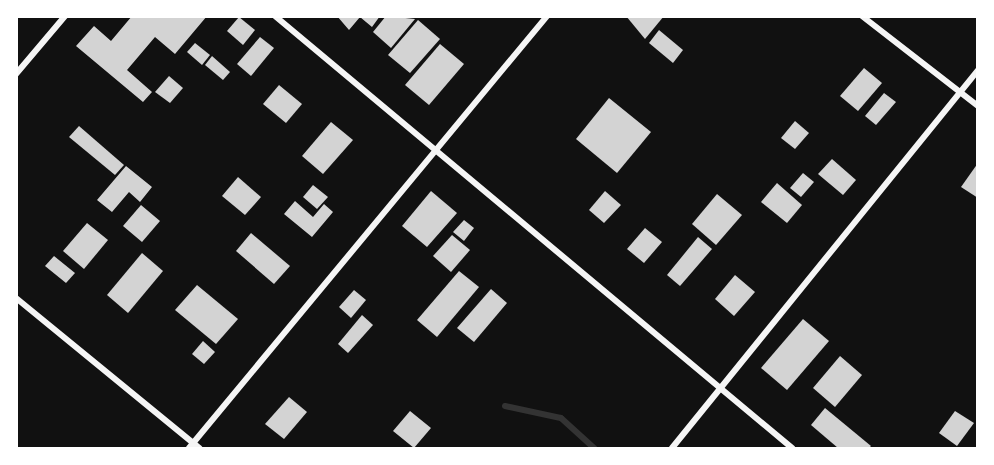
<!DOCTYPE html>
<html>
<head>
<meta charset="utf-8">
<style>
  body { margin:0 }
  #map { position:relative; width:994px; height:465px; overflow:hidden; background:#111; font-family:Figtree,sans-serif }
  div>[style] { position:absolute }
  .stream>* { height:6px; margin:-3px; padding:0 3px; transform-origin:3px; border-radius:3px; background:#333 }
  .building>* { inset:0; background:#d3d3d3 }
  .minor>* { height:6px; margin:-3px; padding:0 3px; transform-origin:3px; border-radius:3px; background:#f5f5f5 }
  span { translate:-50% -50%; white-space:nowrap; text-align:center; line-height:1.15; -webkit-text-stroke:4.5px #fff; paint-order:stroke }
  .frame { position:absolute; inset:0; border:18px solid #fff; pointer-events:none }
</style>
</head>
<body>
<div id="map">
  <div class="stream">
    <i style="left:505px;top:406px;width:57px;rotate:12.1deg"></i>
    <i style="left:561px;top:418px;width:45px;rotate:42.3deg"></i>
  </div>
  <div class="building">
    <i style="clip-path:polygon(132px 16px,207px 16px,175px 54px,155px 37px,127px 70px,152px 92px,143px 102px,76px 46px,94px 26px,111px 41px)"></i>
    <i style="clip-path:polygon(337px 16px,380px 16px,372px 27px,360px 17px,349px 30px)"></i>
    <i style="clip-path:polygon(386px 16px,415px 19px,391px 48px,373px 32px)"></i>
    <i style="clip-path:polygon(626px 16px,664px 16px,645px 39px)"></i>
    <i style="clip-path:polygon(239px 17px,255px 30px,243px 45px,227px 31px)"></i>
    <i style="clip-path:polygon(418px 20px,440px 39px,410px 73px,388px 55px)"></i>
    <i style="clip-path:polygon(659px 30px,683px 50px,673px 63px,649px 43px)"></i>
    <i style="clip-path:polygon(260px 37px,274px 48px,251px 76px,237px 64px)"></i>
    <i style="clip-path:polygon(195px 43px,210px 55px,202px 65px,187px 52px)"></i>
    <i style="clip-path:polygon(440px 44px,464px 64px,429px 105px,405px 85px)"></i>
    <i style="clip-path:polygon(212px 56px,230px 72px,223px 80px,205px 65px)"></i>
    <i style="clip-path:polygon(864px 68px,882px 83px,858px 111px,840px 96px)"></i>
    <i style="clip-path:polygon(169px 76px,183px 88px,170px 103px,155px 92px)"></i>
    <i style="clip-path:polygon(279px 85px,302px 104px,286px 123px,263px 104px)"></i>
    <i style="clip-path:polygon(884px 93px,896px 102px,876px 125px,865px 116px)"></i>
    <i style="clip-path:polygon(609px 98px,651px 132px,617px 173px,576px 139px)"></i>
    <i style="clip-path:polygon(795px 121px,809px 133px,795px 149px,781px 138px)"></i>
    <i style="clip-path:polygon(331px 122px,353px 140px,323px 174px,302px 156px)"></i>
    <i style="clip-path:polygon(79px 126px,124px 165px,115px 175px,69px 137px)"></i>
    <i style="clip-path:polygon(832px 159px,856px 180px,843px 195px,818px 174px)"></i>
    <i style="clip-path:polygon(978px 163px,978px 198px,961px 187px)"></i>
    <i style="clip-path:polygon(126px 166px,152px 187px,140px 202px,129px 192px,112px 212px,97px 200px)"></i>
    <i style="clip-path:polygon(803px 173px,814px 182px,801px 197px,790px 188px)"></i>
    <i style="clip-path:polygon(238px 177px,261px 197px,245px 215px,222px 196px)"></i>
    <i style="clip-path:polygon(777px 183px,802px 205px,787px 223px,761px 202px)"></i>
    <i style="clip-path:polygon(313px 185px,328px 197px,317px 209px,303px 197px)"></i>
    <i style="clip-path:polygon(431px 191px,457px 213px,427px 247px,402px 226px)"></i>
    <i style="clip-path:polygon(605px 191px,621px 205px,604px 223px,589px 210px)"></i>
    <i style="clip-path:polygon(717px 194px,742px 215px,716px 245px,692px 224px)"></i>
    <i style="clip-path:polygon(295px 201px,313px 217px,324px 204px,333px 212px,312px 237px,284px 214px)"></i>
    <i style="clip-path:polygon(141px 205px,160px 221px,142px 242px,123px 226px)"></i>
    <i style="clip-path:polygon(464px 220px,474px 228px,464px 241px,453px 232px)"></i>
    <i style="clip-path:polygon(87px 223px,108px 240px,84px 269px,63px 251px)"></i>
    <i style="clip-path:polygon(645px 228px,662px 242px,644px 263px,627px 249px)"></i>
    <i style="clip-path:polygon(251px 233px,290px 266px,274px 284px,236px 251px)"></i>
    <i style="clip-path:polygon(452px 235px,470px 250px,451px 272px,433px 256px)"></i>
    <i style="clip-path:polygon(698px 237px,712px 249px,680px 286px,667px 275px)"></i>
    <i style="clip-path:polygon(142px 253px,163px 271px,128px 313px,107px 295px)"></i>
    <i style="clip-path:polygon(54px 256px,75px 273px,66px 283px,45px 266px)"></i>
    <i style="clip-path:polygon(459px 271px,479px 287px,437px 337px,417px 320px)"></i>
    <i style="clip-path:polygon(735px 275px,755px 292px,734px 316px,715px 299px)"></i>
    <i style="clip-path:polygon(197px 285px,238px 319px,216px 344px,175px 310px)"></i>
    <i style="clip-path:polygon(491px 289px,507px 303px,474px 342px,457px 328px)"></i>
    <i style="clip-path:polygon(354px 290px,366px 300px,351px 318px,339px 307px)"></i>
    <i style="clip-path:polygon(362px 315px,373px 325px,348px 353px,338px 344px)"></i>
    <i style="clip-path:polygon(803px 319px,829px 341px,787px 390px,761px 368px)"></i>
    <i style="clip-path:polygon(203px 341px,215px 352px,204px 364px,192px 354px)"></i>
    <i style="clip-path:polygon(840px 356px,862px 375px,835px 407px,813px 388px)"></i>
    <i style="clip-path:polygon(289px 397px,307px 412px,284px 439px,265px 424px)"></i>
    <i style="clip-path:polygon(825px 408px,871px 446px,869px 448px,838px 448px,811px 425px)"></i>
    <i style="clip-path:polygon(410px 411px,431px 428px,414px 448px,393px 431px)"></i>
    <i style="clip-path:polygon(955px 411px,974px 423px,957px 446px,939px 433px)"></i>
  </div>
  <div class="minor">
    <i style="left:275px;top:16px;width:674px;rotate:39.88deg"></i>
    <i style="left:862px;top:16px;width:147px;rotate:37.8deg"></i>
    <i style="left:16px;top:74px;width:76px;rotate:-49.8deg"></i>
    <i style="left:16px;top:298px;width:237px;rotate:39.3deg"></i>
    <i style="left:189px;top:448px;width:561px;rotate:-50.35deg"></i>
    <i style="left:672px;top:448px;width:486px;rotate:-51deg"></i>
  </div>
  <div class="frame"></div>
</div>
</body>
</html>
